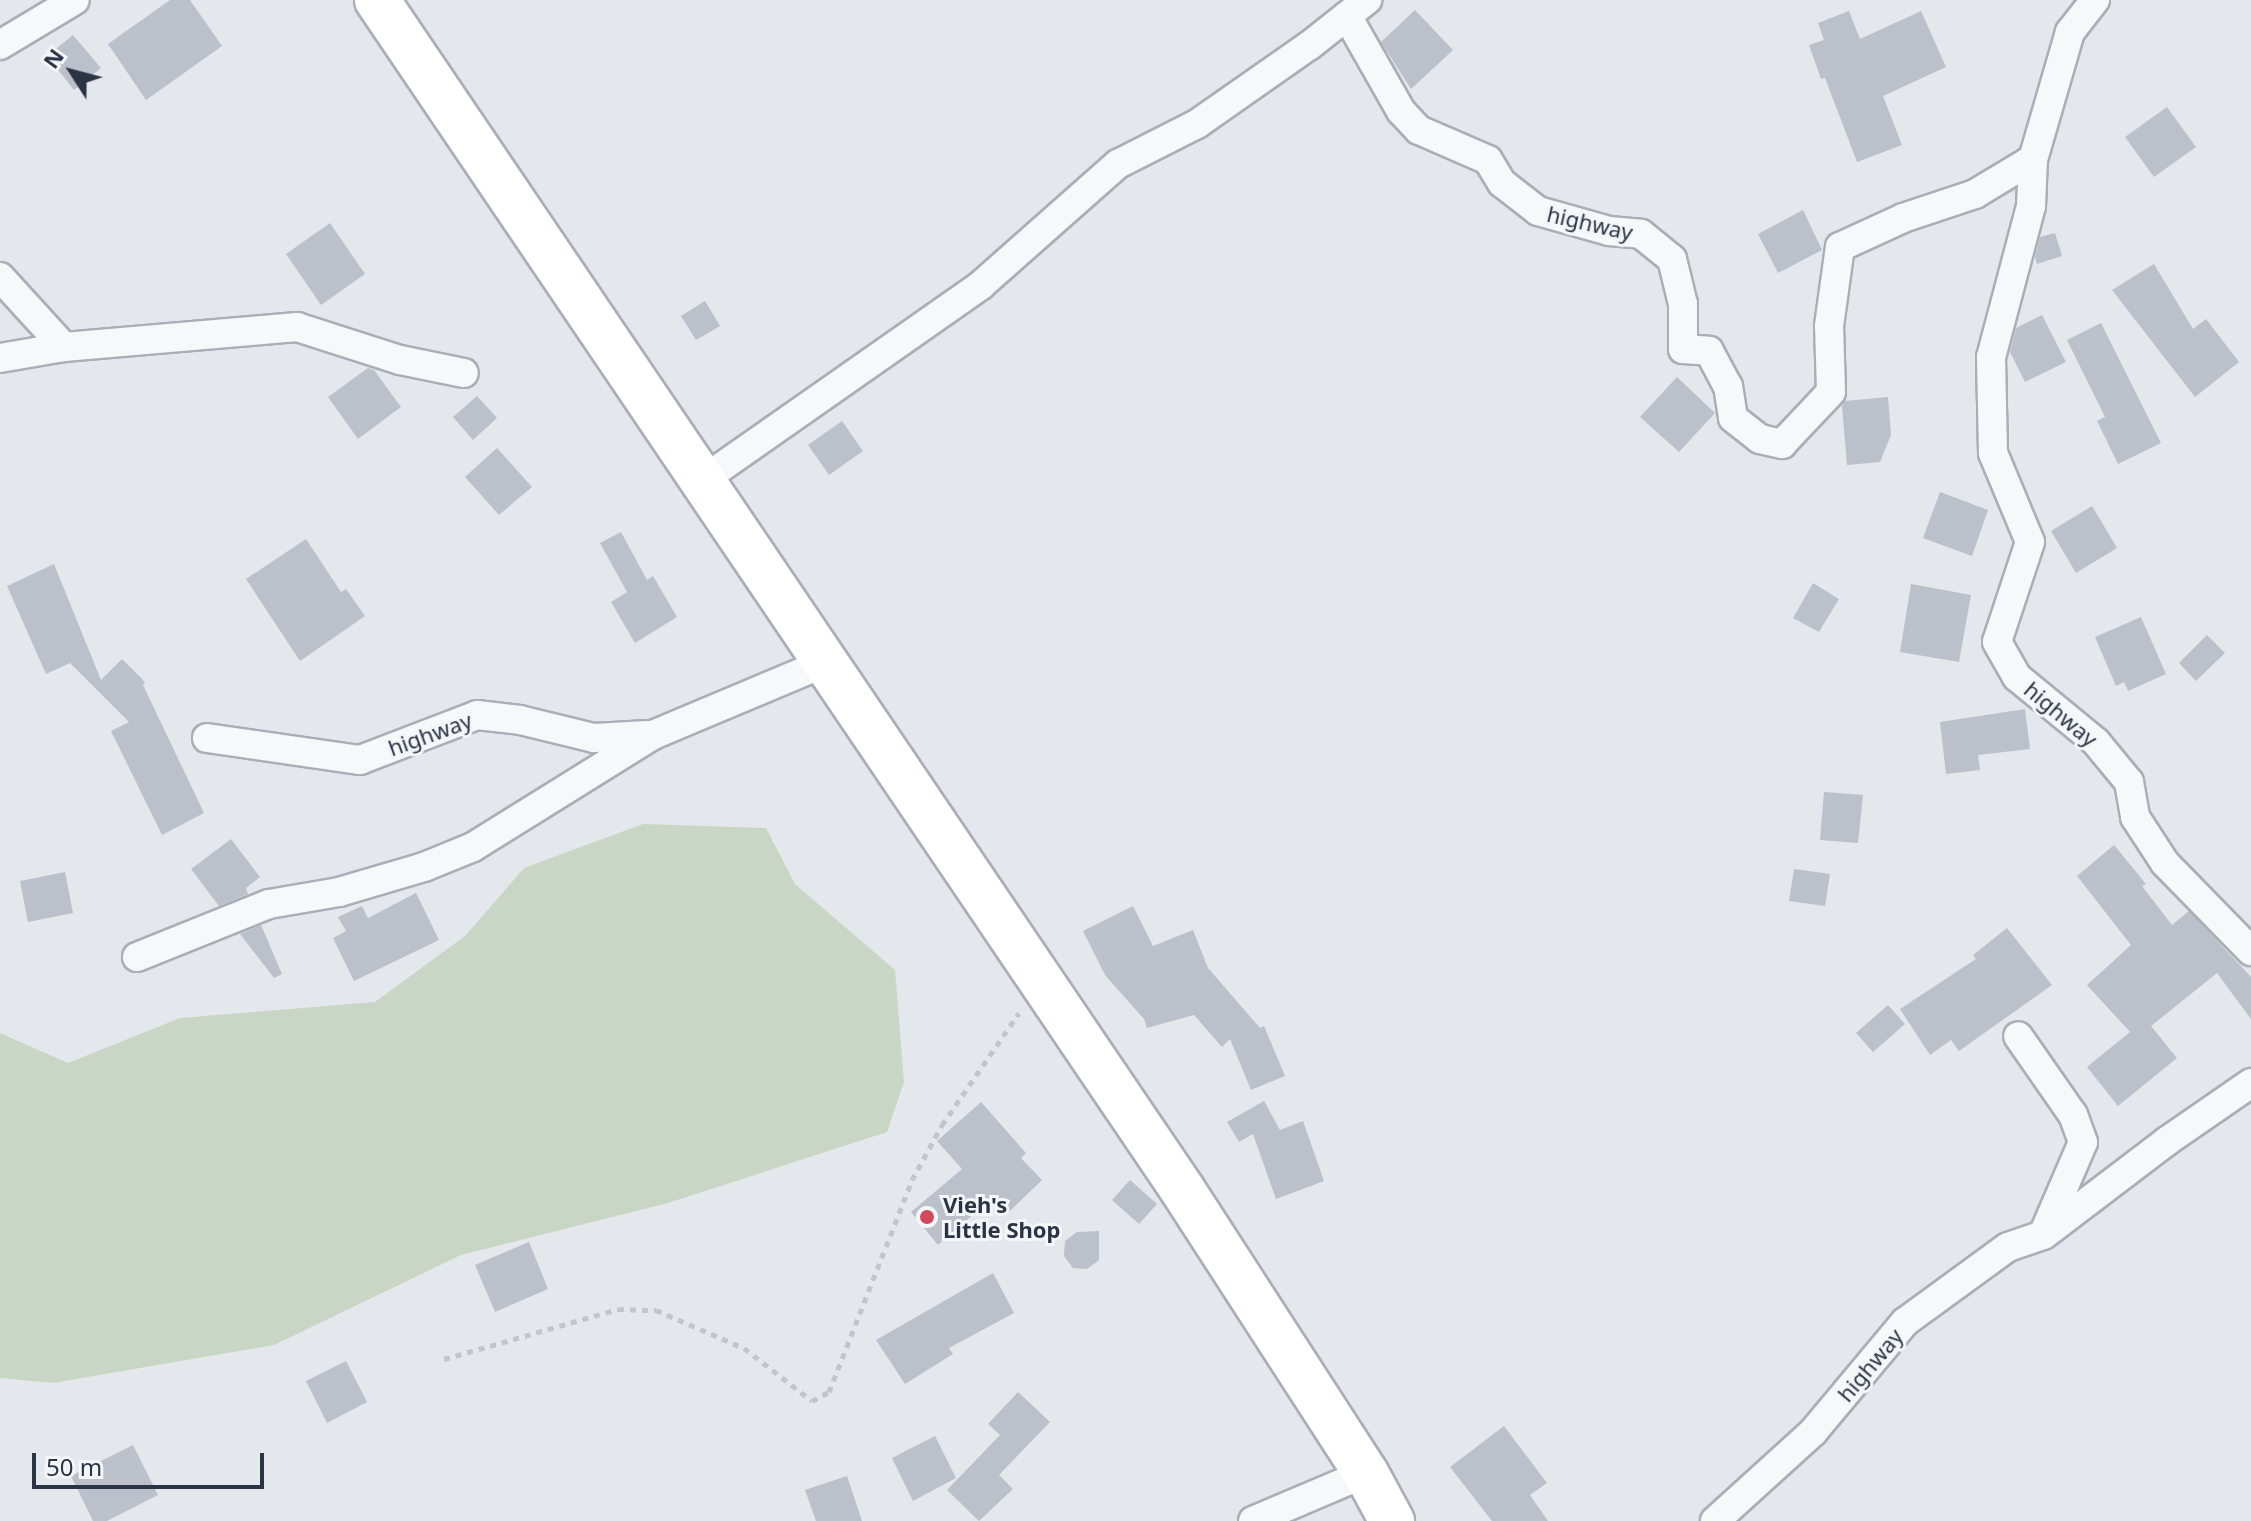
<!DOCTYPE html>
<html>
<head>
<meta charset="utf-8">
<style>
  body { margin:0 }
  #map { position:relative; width:2251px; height:1521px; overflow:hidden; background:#e4e7ec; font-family:"Noto Sans",sans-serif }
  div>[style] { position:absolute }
  .green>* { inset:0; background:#c9d6c5 }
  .building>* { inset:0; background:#bbc0ca }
  .path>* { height:5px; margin-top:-2.5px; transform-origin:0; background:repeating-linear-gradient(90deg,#c2c5cb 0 6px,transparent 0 12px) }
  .roads { filter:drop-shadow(2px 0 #a9aeb7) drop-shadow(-2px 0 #a9aeb7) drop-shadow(0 2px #a9aeb7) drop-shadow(0 -2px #a9aeb7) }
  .minor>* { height:28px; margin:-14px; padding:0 14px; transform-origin:14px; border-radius:14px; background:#f7f8fa }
  .primary>* { height:44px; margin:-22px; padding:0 22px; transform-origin:22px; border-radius:22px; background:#fff }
  .dots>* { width:22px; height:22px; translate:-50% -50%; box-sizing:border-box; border:4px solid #f4f6f9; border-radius:50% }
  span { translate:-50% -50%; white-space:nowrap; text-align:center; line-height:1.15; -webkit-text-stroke:6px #f4f6f9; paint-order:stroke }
  .street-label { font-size:22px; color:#2b3445 }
  .poi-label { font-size:22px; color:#2b3445; font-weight:700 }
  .left { translate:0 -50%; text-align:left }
  .north { position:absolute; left:32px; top:32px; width:80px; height:80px; -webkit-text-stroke:6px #f4f6f9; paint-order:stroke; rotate:306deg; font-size:22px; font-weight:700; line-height:32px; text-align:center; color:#2b3445 }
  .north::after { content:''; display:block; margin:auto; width:28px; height:36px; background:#2b3445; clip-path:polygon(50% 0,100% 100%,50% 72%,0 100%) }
  .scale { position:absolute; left:32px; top:1453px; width:232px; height:36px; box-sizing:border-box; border:4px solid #2b3445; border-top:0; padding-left:10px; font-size:24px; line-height:28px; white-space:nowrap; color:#2b3445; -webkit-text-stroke:6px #f4f6f9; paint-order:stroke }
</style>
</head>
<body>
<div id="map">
  <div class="green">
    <i style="clip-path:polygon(643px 824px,766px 828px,795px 884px,895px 970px,904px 1082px,887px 1132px,668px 1203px,461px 1255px,274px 1345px,53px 1383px,0 1378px,0 1033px,68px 1063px,180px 1018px,375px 1002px,465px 936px,524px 868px)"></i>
  </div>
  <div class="building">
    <i style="clip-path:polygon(170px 0,190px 0,222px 46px,146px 100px,108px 44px)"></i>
    <i style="clip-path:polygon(1415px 10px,1453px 50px,1411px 89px,1381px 42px)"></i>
    <i style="clip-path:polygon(1849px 11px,1860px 39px,1921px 11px,1946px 67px,1883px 96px,1902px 145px,1857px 162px,1825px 78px,1821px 79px,1809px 45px,1824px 40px,1818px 23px)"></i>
    <i style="clip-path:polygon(73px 35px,101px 68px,74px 90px,47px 56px)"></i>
    <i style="clip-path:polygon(2167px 107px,2196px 147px,2154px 177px,2125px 137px)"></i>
    <i style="clip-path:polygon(1803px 210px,1822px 250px,1778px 273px,1758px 234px)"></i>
    <i style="clip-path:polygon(330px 223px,365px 274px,321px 305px,286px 254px)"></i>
    <i style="clip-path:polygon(2055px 233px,2062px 256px,2037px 264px,2035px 257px,2040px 237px)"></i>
    <i style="clip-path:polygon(2154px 264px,2193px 329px,2206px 319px,2239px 362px,2195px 397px,2112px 290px)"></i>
    <i style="clip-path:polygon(705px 301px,720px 326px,696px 340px,681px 316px)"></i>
    <i style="clip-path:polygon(2042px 315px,2066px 362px,2025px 382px,2010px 352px,2016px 328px)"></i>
    <i style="clip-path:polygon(2101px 323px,2161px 443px,2118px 464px,2097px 421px,2105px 417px,2067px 340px)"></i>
    <i style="clip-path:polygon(368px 368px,374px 370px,401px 407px,358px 439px,328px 397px)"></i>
    <i style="clip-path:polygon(1677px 377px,1715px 413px,1679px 452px,1640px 417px)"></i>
    <i style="clip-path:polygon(477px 396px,497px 418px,473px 440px,453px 417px)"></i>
    <i style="clip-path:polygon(1888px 397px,1891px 435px,1880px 462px,1847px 465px,1842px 406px,1845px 401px)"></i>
    <i style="clip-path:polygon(842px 421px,863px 451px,829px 475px,808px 445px)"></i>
    <i style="clip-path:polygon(497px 448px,532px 487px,499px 515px,465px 477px)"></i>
    <i style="clip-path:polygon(1940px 492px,1988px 510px,1972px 556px,1923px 538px)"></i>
    <i style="clip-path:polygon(2092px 506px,2117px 548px,2076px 573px,2051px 531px)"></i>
    <i style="clip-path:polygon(621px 532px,647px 580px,653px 576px,677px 617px,635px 643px,611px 602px,627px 592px,600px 543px)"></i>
    <i style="clip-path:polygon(306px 539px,341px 592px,346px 589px,365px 616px,300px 661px,246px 579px)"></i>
    <i style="clip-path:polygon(54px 564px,101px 680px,122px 659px,145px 682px,143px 685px,204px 813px,162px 835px,111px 731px,129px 722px,70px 663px,46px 674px,7px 586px)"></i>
    <i style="clip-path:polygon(1813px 583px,1839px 599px,1819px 632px,1793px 618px)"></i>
    <i style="clip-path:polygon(1911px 584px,1971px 595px,1959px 662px,1900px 652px)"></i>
    <i style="clip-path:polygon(2141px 617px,2166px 674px,2128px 691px,2124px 682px,2116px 686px,2095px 637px)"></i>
    <i style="clip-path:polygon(2207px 635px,2225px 653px,2196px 681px,2179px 663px)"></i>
    <i style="clip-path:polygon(2025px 709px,2030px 749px,1978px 755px,1980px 770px,1946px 774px,1940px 722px)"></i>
    <i style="clip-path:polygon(1824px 792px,1863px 795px,1858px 843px,1820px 840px)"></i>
    <i style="clip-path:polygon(231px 839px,260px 877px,246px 888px,248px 894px,219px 906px,191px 869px)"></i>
    <i style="clip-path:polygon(2114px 845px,2146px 884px,2142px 886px,2172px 925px,2189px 911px,2251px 977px,2251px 1019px,2217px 973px,2151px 1026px,2177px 1058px,2118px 1106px,2087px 1067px,2130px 1032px,2087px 985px,2131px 945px,2077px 876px)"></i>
    <i style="clip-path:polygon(1794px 869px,1830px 874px,1825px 906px,1789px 901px)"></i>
    <i style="clip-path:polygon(65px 872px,73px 913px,28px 922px,20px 881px)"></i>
    <i style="clip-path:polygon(416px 893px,439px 940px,354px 981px,333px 938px,346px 931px,338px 917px,362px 906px,368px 918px)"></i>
    <i style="clip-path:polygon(1133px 906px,1153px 946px,1193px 930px,1208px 968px,1260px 1028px,1264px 1026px,1285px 1076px,1251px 1090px,1230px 1039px,1222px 1047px,1194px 1015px,1147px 1028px,1144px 1019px,1105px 975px,1083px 931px)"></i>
    <i style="clip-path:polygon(261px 925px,282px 974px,274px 978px,240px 934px)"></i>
    <i style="clip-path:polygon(2007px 928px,2052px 985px,1959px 1051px,1951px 1040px,1930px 1055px,1900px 1009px,1976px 959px,1973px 955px)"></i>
    <i style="clip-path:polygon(1888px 1005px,1905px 1024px,1873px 1052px,1856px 1033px)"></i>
    <i style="clip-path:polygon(1264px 1101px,1280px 1130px,1303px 1121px,1324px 1181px,1276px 1199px,1253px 1134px,1239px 1142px,1227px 1122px)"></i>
    <i style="clip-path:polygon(981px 1102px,1026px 1153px,1021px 1158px,1042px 1180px,1006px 1215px,991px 1199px,938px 1245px,911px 1212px,962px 1169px,937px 1141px)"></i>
    <i style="clip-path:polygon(1130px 1180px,1157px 1204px,1139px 1224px,1112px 1200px)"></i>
    <i style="clip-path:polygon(1099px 1231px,1099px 1260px,1087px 1269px,1073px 1268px,1064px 1256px,1065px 1241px,1077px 1232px)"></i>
    <i style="clip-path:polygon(529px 1242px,548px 1289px,495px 1312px,475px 1265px)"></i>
    <i style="clip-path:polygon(993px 1273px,1014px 1313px,949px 1348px,953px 1354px,905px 1384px,876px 1340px)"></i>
    <i style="clip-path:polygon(346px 1361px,367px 1402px,327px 1423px,306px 1381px)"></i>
    <i style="clip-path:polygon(1018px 1392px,1050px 1422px,999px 1475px,1013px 1489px,979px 1521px,947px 1490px,1000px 1435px,988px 1424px)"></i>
    <i style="clip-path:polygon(1504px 1426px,1547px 1483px,1530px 1495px,1548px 1521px,1492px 1521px,1450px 1467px)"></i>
    <i style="clip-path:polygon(935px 1436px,956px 1478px,913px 1501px,892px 1458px)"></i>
    <i style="clip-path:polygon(133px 1445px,158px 1495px,107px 1521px,93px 1521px,71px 1476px)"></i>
    <i style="clip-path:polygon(847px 1476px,862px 1521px,816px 1521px,805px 1490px)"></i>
  </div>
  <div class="path">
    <i style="left:444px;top:1359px;width:181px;rotate:-16deg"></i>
    <i style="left:618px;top:1309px;width:38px;rotate:2deg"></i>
    <i style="left:656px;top:1310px;width:96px;rotate:23.4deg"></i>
    <i style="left:744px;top:1348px;width:86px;rotate:37.9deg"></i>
    <i style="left:812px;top:1401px;width:19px;rotate:-28deg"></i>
    <i style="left:829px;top:1392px;width:228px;rotate:-68.6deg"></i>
    <i style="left:912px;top:1180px;width:63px;rotate:-61.4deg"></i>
    <i style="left:942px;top:1125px;width:136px;rotate:-55.5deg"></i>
  </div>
  <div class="roads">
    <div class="minor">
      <i style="left:2095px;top:0;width:41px;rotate:128deg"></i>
      <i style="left:2070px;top:32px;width:132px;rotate:106.2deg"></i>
      <i style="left:2033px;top:159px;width:47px;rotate:92.4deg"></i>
      <i style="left:2031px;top:206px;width:156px;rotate:104.8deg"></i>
      <i style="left:1991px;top:357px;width:96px;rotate:88.8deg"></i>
      <i style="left:1993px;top:453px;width:96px;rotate:67.4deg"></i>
      <i style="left:2030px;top:542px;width:105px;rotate:108.3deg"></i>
      <i style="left:1997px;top:642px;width:40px;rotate:60.3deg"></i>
      <i style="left:2017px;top:677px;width:102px;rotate:39.4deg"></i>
      <i style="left:2096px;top:742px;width:52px;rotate:50.5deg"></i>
      <i style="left:2129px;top:782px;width:36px;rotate:80deg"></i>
      <i style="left:2135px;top:817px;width:55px;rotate:56.9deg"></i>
      <i style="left:2165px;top:863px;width:123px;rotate:45.7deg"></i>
      <i style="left:1347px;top:16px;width:109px;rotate:60.4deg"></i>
      <i style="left:1401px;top:111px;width:26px;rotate:47deg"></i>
      <i style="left:1419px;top:130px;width:75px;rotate:23.5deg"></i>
      <i style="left:1488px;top:160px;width:27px;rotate:59deg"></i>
      <i style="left:1502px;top:183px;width:46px;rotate:37.9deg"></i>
      <i style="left:1538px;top:211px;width:74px;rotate:15.7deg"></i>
      <i style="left:1609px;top:231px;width:32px;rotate:5deg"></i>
      <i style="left:1641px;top:234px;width:40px;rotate:39deg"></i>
      <i style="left:1672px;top:259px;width:46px;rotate:76.3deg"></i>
      <i style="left:1683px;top:304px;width:45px;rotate:90deg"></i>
      <i style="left:1683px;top:349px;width:26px;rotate:4deg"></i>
      <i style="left:1709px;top:351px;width:40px;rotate:62deg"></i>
      <i style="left:1728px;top:386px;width:32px;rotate:81deg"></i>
      <i style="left:1733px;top:418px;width:34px;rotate:38deg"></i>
      <i style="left:1760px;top:439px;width:23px;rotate:13deg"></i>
      <i style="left:1782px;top:444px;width:71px;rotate:-46.7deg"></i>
      <i style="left:1831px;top:392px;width:66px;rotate:-91.7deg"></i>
      <i style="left:1829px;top:326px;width:80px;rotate:-82.1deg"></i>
      <i style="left:1840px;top:247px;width:69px;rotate:-24.7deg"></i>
      <i style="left:1903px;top:218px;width:76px;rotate:-18.4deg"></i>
      <i style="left:1975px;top:194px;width:68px;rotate:-31.1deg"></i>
      <i style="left:0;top:45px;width:87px;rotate:-31deg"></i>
      <i style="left:0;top:277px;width:95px;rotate:47.6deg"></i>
      <i style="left:0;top:358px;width:65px;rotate:-9.8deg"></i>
      <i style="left:64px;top:347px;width:234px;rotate:-4.9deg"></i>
      <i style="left:297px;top:327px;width:108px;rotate:17.8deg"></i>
      <i style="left:400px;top:360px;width:65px;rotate:11.5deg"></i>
      <i style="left:700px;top:482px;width:343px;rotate:-35deg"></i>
      <i style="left:981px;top:285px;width:183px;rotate:-41.5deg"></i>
      <i style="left:1118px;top:164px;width:89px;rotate:-26.9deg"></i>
      <i style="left:1197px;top:124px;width:138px;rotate:-35deg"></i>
      <i style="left:1310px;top:45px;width:73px;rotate:-38.3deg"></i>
      <i style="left:207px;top:738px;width:155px;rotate:8.2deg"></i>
      <i style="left:360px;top:760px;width:125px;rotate:-21deg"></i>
      <i style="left:477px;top:715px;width:43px;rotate:6.6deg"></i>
      <i style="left:520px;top:720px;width:76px;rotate:13.7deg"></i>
      <i style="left:594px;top:738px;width:54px;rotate:-3.2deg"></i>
      <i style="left:137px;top:957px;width:142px;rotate:-21.9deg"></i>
      <i style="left:269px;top:904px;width:71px;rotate:-9.7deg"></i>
      <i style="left:339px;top:892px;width:89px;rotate:-16.4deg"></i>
      <i style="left:424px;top:867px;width:53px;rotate:-22.2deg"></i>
      <i style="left:473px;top:847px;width:212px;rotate:-31.9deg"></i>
      <i style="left:653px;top:735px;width:189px;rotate:-22.8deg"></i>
      <i style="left:2045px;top:1234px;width:153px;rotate:-37.3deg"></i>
      <i style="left:2167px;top:1141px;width:102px;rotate:-34.6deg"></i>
      <i style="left:1253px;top:1521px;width:123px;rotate:-23deg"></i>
      <i style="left:1715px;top:1521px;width:132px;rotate:-42.2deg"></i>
      <i style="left:1813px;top:1432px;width:143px;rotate:-50.1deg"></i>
      <i style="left:1905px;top:1322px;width:127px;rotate:-36.1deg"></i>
      <i style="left:2008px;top:1247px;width:37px;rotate:-19deg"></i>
      <i style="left:2043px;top:1235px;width:101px;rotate:-66.7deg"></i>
      <i style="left:2083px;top:1142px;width:29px;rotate:-110deg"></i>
      <i style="left:2073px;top:1115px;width:96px;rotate:-124.8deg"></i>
    </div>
    <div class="primary">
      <i style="left:377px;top:0;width:1436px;rotate:55.9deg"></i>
      <i style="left:1182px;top:1189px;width:338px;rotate:57.1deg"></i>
      <i style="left:1366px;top:1473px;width:55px;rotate:61.6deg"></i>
    </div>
  </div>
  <div class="dots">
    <i style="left:927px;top:1217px;background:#d1495b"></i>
  </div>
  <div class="street-label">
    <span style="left:1590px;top:223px;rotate:13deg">highway</span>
    <span style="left:2061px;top:714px;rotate:40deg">highway</span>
    <span style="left:430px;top:734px;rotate:-20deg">highway</span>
    <span style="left:1870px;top:1365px;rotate:-50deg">highway</span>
  </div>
  <div class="poi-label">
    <span class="left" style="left:943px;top:1217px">Vieh's<br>Little Shop</span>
  </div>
  <div class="north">N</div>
  <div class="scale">50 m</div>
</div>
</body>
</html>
